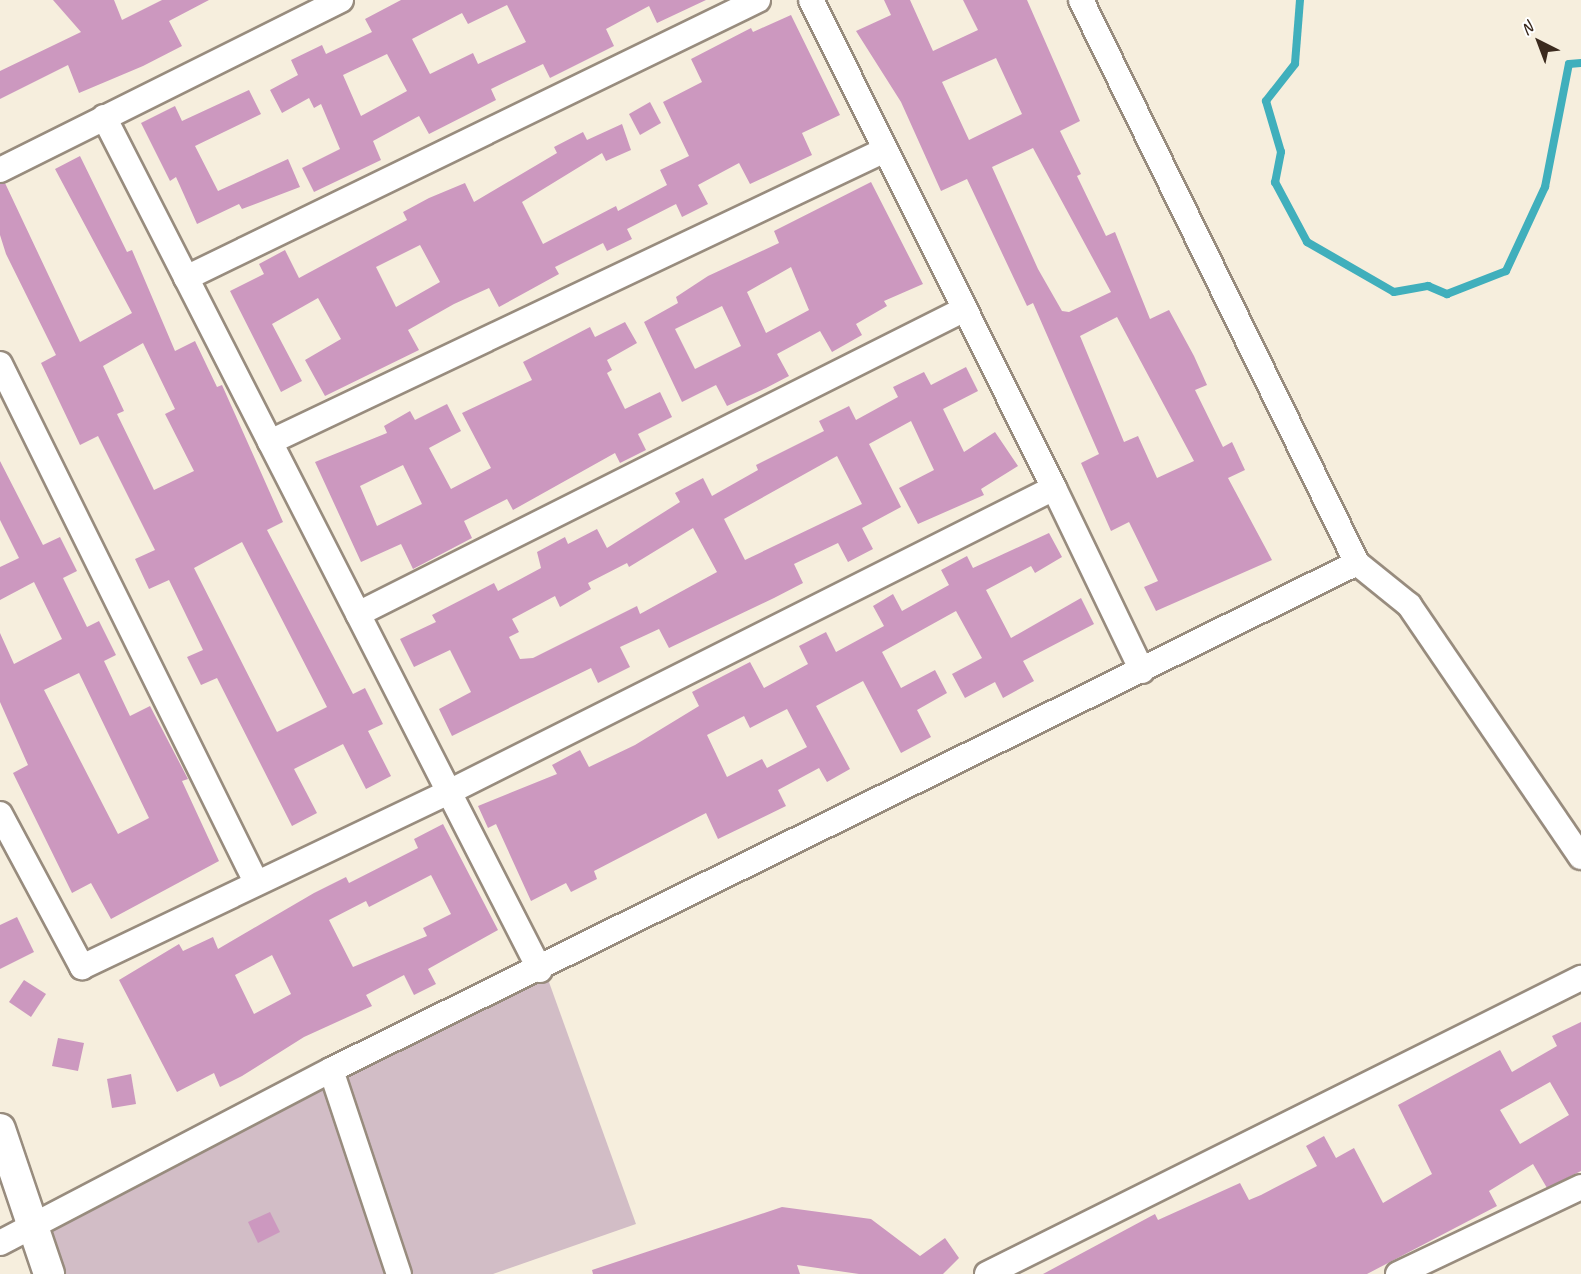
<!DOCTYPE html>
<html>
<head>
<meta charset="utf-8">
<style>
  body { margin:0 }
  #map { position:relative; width:1581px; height:1274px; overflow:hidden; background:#f6eedd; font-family:Caveat,sans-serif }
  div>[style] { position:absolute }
  .industrial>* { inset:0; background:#d2bdc6 }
  .stream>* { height:8px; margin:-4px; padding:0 4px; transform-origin:4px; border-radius:4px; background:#40afbc }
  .building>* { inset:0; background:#cc98bf }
  .roads { filter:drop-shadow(2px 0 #988c7e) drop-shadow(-2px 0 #988c7e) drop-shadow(0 2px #988c7e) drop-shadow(0 -2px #988c7e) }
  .minor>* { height:24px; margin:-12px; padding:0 12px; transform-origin:12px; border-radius:12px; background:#fff }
  .tertiary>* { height:30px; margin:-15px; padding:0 15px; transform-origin:15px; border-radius:15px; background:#fff }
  span { translate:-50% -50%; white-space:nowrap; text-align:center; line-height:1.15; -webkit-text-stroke:4.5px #fff; paint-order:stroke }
  .north { position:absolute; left:1509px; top:12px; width:60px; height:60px; -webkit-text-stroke:4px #fff; paint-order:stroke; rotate:318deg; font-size:16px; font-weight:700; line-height:24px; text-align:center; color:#3b2a1e }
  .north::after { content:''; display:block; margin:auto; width:21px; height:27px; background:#3b2a1e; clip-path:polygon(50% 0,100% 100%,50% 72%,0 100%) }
</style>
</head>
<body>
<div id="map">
  <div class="industrial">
    <i style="clip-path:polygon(545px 971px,636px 1224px,493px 1274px,53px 1274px,39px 1230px)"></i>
  </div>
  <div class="stream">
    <i style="left:1300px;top:0;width:64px;rotate:94.5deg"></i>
    <i style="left:1295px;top:64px;width:47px;rotate:128.1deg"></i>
    <i style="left:1266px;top:101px;width:53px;rotate:73.6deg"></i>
    <i style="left:1281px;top:152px;width:31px;rotate:101deg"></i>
    <i style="left:1275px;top:182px;width:68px;rotate:61.9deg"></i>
    <i style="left:1307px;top:242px;width:100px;rotate:29.9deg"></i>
    <i style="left:1394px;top:292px;width:35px;rotate:-10deg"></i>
    <i style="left:1428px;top:286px;width:21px;rotate:23deg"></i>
    <i style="left:1447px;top:294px;width:63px;rotate:-21.3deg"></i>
    <i style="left:1506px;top:271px;width:93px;rotate:-65.1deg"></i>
    <i style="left:1545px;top:187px;width:125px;rotate:-79deg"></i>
    <i style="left:1569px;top:64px;width:12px;rotate:-5deg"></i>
  </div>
  <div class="building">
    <i style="clip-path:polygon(53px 0,114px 0,122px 20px,162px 0,209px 0,169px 21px,182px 46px,143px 66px,79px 93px,68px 65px,0 99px,0 71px,81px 32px)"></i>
    <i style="clip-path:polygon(evenodd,401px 0,706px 0,657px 23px,649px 6px,606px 29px,614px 46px,550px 78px,543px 64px,491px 89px,496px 100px,429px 134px,419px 116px,373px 141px,381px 160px,314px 192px,302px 168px,340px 149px,321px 104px,314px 108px,309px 98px,282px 113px,270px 90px,298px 75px,291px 60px,322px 45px,326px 54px,372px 32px,365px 19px,401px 0,507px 5px,526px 42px,478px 64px,473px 53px,430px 74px,412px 39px,462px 13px,468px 24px,507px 5px,401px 0,387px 54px,407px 91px,361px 116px,343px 75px,387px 54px)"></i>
    <i style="clip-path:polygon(evenodd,884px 0,910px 0,933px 51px,978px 30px,963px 0,1027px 0,1080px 121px,1060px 131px,1081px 174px,1077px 176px,1106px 236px,1115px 232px,1150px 319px,1169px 310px,1194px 356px,1207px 385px,1195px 390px,1223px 447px,1232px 442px,1245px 470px,1228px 478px,1272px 560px,1156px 611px,1144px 587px,1158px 581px,1129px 522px,1111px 531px,1081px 463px,1099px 454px,1033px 303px,1027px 306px,967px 179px,941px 191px,901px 102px,856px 31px,891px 15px,884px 0,996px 58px,1022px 114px,969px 140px,942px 82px,996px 58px,884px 0,1033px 148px,1111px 292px,1069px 312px,1062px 311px,1038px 269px,992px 167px,1033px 148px,884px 0,1117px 317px,1194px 461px,1157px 478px,1138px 436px,1124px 442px,1080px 336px,1117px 317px)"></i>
    <i style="clip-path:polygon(evenodd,791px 15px,840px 115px,802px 133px,812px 155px,750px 184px,739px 163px,698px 185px,708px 204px,682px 217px,676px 204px,627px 229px,632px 239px,607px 251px,603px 243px,555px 267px,559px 274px,499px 307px,489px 288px,454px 304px,408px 330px,419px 350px,325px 396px,305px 360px,341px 339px,318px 298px,272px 324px,302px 381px,281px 392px,230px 291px,264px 274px,259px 264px,285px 250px,299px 278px,407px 220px,403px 212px,429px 198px,465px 183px,474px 202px,557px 153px,554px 147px,583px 132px,587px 140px,622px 124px,631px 150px,606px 161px,602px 153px,522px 202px,543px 244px,616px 206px,618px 211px,667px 185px,660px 170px,689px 156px,663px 102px,702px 82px,691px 59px,751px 28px,753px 32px,791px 15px,420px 245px,440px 282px,396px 307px,376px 267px,420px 245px)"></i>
    <i style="clip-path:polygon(249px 90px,261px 114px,195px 146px,218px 191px,288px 159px,300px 187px,242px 209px,239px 204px,197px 224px,176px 177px,170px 181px,141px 123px,175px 106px,182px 121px)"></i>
    <i style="clip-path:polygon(650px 102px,661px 123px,640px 135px,629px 114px)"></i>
    <i style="clip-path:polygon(evenodd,80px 156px,127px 252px,132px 250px,175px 351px,195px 341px,217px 387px,222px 385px,283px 522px,267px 530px,353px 694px,365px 688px,383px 724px,368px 731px,391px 776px,366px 789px,343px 744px,294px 769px,317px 813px,292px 826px,217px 678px,201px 685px,187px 657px,203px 650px,169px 580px,149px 589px,135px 559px,155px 550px,98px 436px,80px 445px,41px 363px,56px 355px,6px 254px,0 235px,0 184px,5px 183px,80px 342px,132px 313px,55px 169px,80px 156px,143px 343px,175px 409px,165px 414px,194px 471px,154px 490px,117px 414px,124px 411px,103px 366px,143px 343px,80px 156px,242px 542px,327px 707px,277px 732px,194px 568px,242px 542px)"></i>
    <i style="clip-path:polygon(evenodd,871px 182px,923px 284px,884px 301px,887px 306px,856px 324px,862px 335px,832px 352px,820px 331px,777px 354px,789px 376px,766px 388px,727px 406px,716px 385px,682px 402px,644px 322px,678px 303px,676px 297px,708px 276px,779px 243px,774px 231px,871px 182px,791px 267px,809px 310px,766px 333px,747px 292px,791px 267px,871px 182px,722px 306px,741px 346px,695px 369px,675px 329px,722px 306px)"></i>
    <i style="clip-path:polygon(evenodd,625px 322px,637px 343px,607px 360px,612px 370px,607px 373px,625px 409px,660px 392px,672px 417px,638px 434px,646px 450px,620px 463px,615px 453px,513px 510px,507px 499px,464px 521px,472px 538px,413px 569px,401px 544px,361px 562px,315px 462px,387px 433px,384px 426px,410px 411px,415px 420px,447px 404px,461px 431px,429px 448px,451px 489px,491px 468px,462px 413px,532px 380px,523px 362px,590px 327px,595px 337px,625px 322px,403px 465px,422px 504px,377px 526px,360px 486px,403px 465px)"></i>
    <i style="clip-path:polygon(evenodd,966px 367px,978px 391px,943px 409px,964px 452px,995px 432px,1018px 466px,981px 489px,984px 495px,918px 524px,899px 488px,934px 470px,911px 421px,869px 444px,901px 507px,862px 528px,873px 549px,848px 562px,838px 543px,794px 564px,803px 583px,774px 598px,669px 648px,659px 629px,620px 647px,630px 667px,598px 683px,591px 668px,452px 736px,439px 709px,471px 692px,450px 650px,414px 667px,400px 639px,436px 622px,432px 615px,494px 583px,498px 591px,541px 568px,537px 552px,565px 537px,568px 544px,597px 529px,607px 548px,680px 502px,675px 493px,703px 478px,712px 496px,758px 470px,756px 465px,824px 431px,819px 421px,849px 406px,856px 420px,898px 397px,893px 387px,924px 372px,931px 385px,966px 367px,837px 456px,862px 504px,745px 560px,724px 519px,837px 456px,966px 367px,693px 528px,717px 572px,640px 614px,637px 606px,533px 658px,520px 659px,509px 637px,519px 632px,512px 619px,555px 596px,560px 607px,591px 589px,588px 583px,627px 563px,629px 567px,693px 528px)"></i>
    <i style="clip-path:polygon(evenodd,0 461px,43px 545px,60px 537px,77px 571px,63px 578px,87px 627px,99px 621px,116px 655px,104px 661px,130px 716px,150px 706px,188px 779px,182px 781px,219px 861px,111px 919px,91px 883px,72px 893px,13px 773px,28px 765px,0 702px,0 633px,14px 664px,62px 639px,34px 582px,0 600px,0 567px,19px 558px,0 520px,0 461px,79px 673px,149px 818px,118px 834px,44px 690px,79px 673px)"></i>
    <i style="clip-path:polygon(evenodd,1049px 533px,1062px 557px,1035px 573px,1031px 566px,986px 590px,1011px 638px,1081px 598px,1094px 624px,1023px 661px,1034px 681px,1003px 698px,995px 682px,965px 698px,952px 674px,982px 658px,956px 611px,882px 652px,901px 688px,935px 670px,947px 693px,917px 710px,931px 737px,901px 753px,863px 681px,816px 706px,850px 769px,827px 782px,819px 768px,778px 790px,786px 806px,718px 839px,706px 813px,594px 871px,597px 879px,571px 892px,566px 883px,531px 901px,496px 824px,488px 828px,478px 806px,557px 774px,552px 765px,580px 750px,589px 767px,635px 745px,699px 706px,692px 692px,750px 662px,764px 688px,808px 664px,799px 646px,826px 632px,836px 652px,884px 626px,873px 606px,893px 594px,902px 611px,949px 585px,941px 570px,967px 556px,973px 568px,1049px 533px,787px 709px,807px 747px,767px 768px,762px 759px,727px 777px,707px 735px,744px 716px,750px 728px,787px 709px)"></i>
    <i style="clip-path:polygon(evenodd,443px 824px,498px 930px,428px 969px,436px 984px,414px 995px,404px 975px,366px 995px,372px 1006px,304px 1037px,242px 1076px,220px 1087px,214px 1073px,177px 1092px,119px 980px,179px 944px,183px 951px,213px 937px,218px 949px,314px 893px,346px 877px,349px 883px,418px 848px,414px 839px,443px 824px,431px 875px,451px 914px,423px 928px,427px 936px,353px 967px,329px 920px,366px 901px,369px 907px,431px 875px,443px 824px,272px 955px,291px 994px,254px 1014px,235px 975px,272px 955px)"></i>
    <i style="clip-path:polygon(17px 917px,34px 952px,0 969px,0 925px)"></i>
    <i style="clip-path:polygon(24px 980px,46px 994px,31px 1017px,9px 1002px)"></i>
    <i style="clip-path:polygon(evenodd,1581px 1022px,1581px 1171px,1547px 1188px,1533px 1164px,1489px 1191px,1497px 1206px,1367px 1274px,1043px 1274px,1155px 1214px,1158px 1220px,1240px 1183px,1249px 1200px,1261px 1195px,1317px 1166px,1306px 1146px,1324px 1136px,1336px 1158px,1354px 1148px,1383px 1203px,1432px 1174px,1398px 1105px,1500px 1050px,1512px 1072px,1557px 1046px,1552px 1036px,1581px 1022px,1550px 1082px,1569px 1115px,1520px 1144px,1500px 1110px,1550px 1082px)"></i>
    <i style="clip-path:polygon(58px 1038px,84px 1043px,78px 1071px,52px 1066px)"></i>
    <i style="clip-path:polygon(131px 1074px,136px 1104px,112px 1108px,107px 1079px)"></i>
    <i style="clip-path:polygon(782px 1207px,871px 1219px,920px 1256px,945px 1238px,959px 1258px,943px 1274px,859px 1274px,797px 1265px,800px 1274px,593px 1274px,592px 1270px)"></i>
    <i style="clip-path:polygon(270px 1212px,280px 1232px,258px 1243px,248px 1222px)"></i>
  </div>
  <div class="roads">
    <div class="minor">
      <i style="left:104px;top:117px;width:958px;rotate:62.93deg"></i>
      <i style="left:0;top:170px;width:381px;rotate:-26.5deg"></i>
      <i style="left:186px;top:278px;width:636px;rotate:-25.92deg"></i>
      <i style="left:0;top:364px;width:578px;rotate:63.7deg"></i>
      <i style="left:270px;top:442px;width:681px;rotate:-25.4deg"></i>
      <i style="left:1054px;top:488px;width:203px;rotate:64.3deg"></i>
      <i style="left:1357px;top:563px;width:67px;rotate:38.9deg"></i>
      <i style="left:1409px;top:605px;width:305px;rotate:55.7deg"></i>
      <i style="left:358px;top:614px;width:677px;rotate:-26.68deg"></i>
      <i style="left:0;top:814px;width:174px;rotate:61.8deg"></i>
      <i style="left:82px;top:967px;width:407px;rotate:-25.5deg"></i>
      <i style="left:449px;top:792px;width:677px;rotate:-26.68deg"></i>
      <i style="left:1054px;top:488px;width:545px;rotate:-116.47deg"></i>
      <i style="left:331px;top:1070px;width:215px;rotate:71.6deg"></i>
      <i style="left:0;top:1243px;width:373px;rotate:-27.6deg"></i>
      <i style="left:331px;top:1070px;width:1144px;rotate:-26.3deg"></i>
      <i style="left:1357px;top:563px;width:627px;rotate:-116.12deg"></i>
      <i style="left:987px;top:1274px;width:664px;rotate:-26.49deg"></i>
      <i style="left:1398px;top:1274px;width:203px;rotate:-25.4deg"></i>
    </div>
    <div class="tertiary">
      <i style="left:0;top:1129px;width:153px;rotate:71.3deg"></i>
    </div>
  </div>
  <div class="north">N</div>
</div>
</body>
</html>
